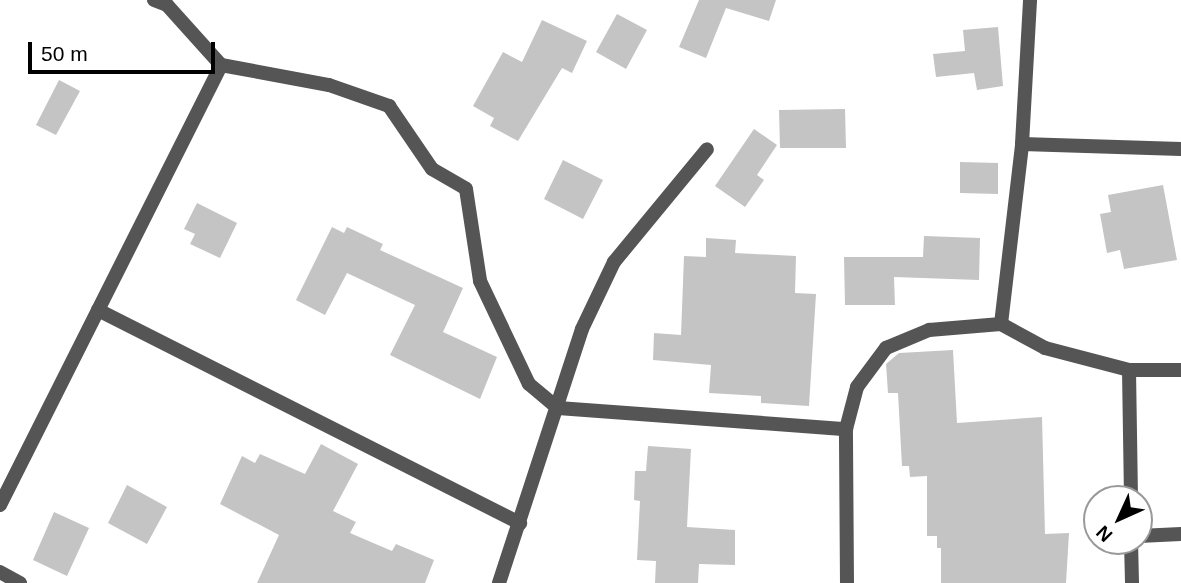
<!DOCTYPE html>
<html>
<head>
<meta charset="utf-8">
<style>
  body { margin:0 }
  #map { position:relative; width:1181px; height:583px; overflow:hidden; background:#fff; font-family:Helvetica,sans-serif }
  div>[style] { position:absolute }
  .building>* { inset:0; background:#c4c4c4 }
  .street>* { height:14px; margin:-7px; padding:0 7px; transform-origin:7px; border-radius:7px; background:#555 }
  span { translate:-50% -50%; white-space:nowrap; text-align:center; line-height:1.15; -webkit-text-stroke:7px #fff; paint-order:stroke }
  .north { position:absolute; left:1083px; top:485px; width:70px; height:70px; box-sizing:border-box; background:#fff; border:2px solid #999; border-radius:50%; rotate:225deg; font-size:19px; font-weight:700; line-height:28px; text-align:center; color:#000 }
  .north::after { content:''; display:block; margin:auto; width:24px; height:32px; background:#000; clip-path:polygon(50% 0,100% 100%,50% 72%,0 100%) }
  .scale { position:absolute; left:28px; top:42px; width:187px; height:32px; box-sizing:border-box; border:4px solid #000; border-top:0; padding-left:9px; font-size:21px; line-height:24px; white-space:nowrap; color:#000; -webkit-text-stroke:5px #fff; paint-order:stroke }
</style>
</head>
<body>
<div id="map">
  <div class="building">
    <i style="clip-path:polygon(699px 0,776px 0,769px 21px,726px 8px,706px 58px,679px 47px)"></i>
    <i style="clip-path:polygon(617px 14px,647px 30px,626px 69px,596px 52px)"></i>
    <i style="clip-path:polygon(542px 20px,587px 41px,572px 73px,562px 68px,518px 141px,490px 126px,494px 118px,473px 106px,503px 52px,522px 62px)"></i>
    <i style="clip-path:polygon(998px 27px,1003px 86px,977px 90px,974px 73px,936px 77px,933px 54px,965px 51px,963px 30px)"></i>
    <i style="clip-path:polygon(59px 80px,80px 91px,56px 135px,36px 125px)"></i>
    <i style="clip-path:polygon(845px 109px,846px 148px,780px 148px,779px 110px)"></i>
    <i style="clip-path:polygon(754px 129px,777px 145px,757px 175px,764px 180px,745px 207px,715px 186px)"></i>
    <i style="clip-path:polygon(563px 160px,603px 180px,583px 219px,544px 199px)"></i>
    <i style="clip-path:polygon(960px 162px,998px 163px,998px 194px,960px 193px)"></i>
    <i style="clip-path:polygon(1163px 185px,1177px 260px,1124px 269px,1120px 250px,1107px 253px,1100px 214px,1111px 212px,1108px 195px)"></i>
    <i style="clip-path:polygon(197px 203px,237px 223px,220px 258px,190px 244px,195px 234px,184px 229px)"></i>
    <i style="clip-path:polygon(332px 227px,344px 233px,347px 227px,383px 244px,380px 250px,463px 288px,443px 332px,497px 357px,480px 399px,390px 355px,415px 305px,347px 273px,325px 315px,296px 300px)"></i>
    <i style="clip-path:polygon(924px 236px,980px 238px,979px 280px,894px 277px,895px 305px,845px 305px,844px 257px,923px 257px)"></i>
    <i style="clip-path:polygon(706px 238px,736px 240px,735px 253px,796px 256px,795px 293px,816px 294px,809px 406px,761px 403px,761px 396px,709px 393px,711px 365px,653px 360px,654px 333px,681px 335px,684px 256px,706px 257px)"></i>
    <i style="clip-path:polygon(953px 350px,957px 423px,1042px 417px,1045px 534px,1069px 533px,1066px 583px,941px 583px,941px 548px,937px 548px,937px 536px,927px 536px,927px 476px,910px 477px,909px 466px,902px 466px,898px 393px,888px 393px,886px 364px,899px 353px)"></i>
    <i style="clip-path:polygon(321px 444px,358px 464px,333px 511px,356px 522px,350px 533px,392px 551px,396px 544px,434px 560px,425px 583px,257px 583px,279px 535px,220px 504px,242px 456px,255px 463px,260px 454px,305px 474px)"></i>
    <i style="clip-path:polygon(648px 446px,691px 449px,687px 527px,735px 530px,735px 565px,699px 564px,698px 583px,655px 583px,656px 561px,637px 560px,640px 501px,634px 500px,635px 471px,646px 471px)"></i>
    <i style="clip-path:polygon(127px 485px,167px 507px,147px 544px,108px 523px)"></i>
    <i style="clip-path:polygon(54px 512px,89px 528px,67px 576px,33px 560px)"></i>
  </div>
  <div class="street">
    <i style="left:154px;top:0;width:14px;rotate:21deg"></i>
    <i style="left:167px;top:5px;width:81px;rotate:48deg"></i>
    <i style="left:221px;top:65px;width:110px;rotate:10.5deg"></i>
    <i style="left:329px;top:85px;width:64px;rotate:19.3deg"></i>
    <i style="left:389px;top:106px;width:76px;rotate:55.7deg"></i>
    <i style="left:432px;top:169px;width:39px;rotate:30deg"></i>
    <i style="left:466px;top:189px;width:93px;rotate:81.3deg"></i>
    <i style="left:480px;top:281px;width:114px;rotate:64.6deg"></i>
    <i style="left:529px;top:384px;width:38px;rotate:40deg"></i>
    <i style="left:558px;top:408px;width:289px;rotate:4.2deg"></i>
    <i style="left:1022px;top:144px;width:159px;rotate:1.8deg"></i>
    <i style="left:98px;top:310px;width:473px;rotate:26.8deg"></i>
    <i style="left:1001px;top:324px;width:181px;rotate:-83.3deg"></i>
    <i style="left:1022px;top:144px;width:144px;rotate:-86.8deg"></i>
    <i style="left:1129px;top:370px;width:129px;rotate:89.1deg"></i>
    <i style="left:0;top:505px;width:492px;rotate:-63.3deg"></i>
    <i style="left:1139px;top:536px;width:42px;rotate:-2.7deg"></i>
    <i style="left:1131px;top:541px;width:42px;rotate:88.6deg"></i>
    <i style="left:0;top:572px;width:23px;rotate:29deg"></i>
    <i style="left:499px;top:583px;width:267px;rotate:-71.9deg"></i>
    <i style="left:582px;top:329px;width:74px;rotate:-64.5deg"></i>
    <i style="left:614px;top:262px;width:146px;rotate:-50.5deg"></i>
    <i style="left:847px;top:583px;width:154px;rotate:-90.4deg"></i>
    <i style="left:846px;top:429px;width:43px;rotate:-75.3deg"></i>
    <i style="left:857px;top:387px;width:49px;rotate:-53.4deg"></i>
    <i style="left:886px;top:348px;width:47px;rotate:-22.7deg"></i>
    <i style="left:929px;top:330px;width:72px;rotate:-4.8deg"></i>
    <i style="left:1001px;top:324px;width:50px;rotate:28.6deg"></i>
    <i style="left:1045px;top:348px;width:87px;rotate:14.7deg"></i>
    <i style="left:1129px;top:370px;width:52px"></i>
  </div>
  <div class="north">N</div>
  <div class="scale">50 m</div>
</div>
</body>
</html>
